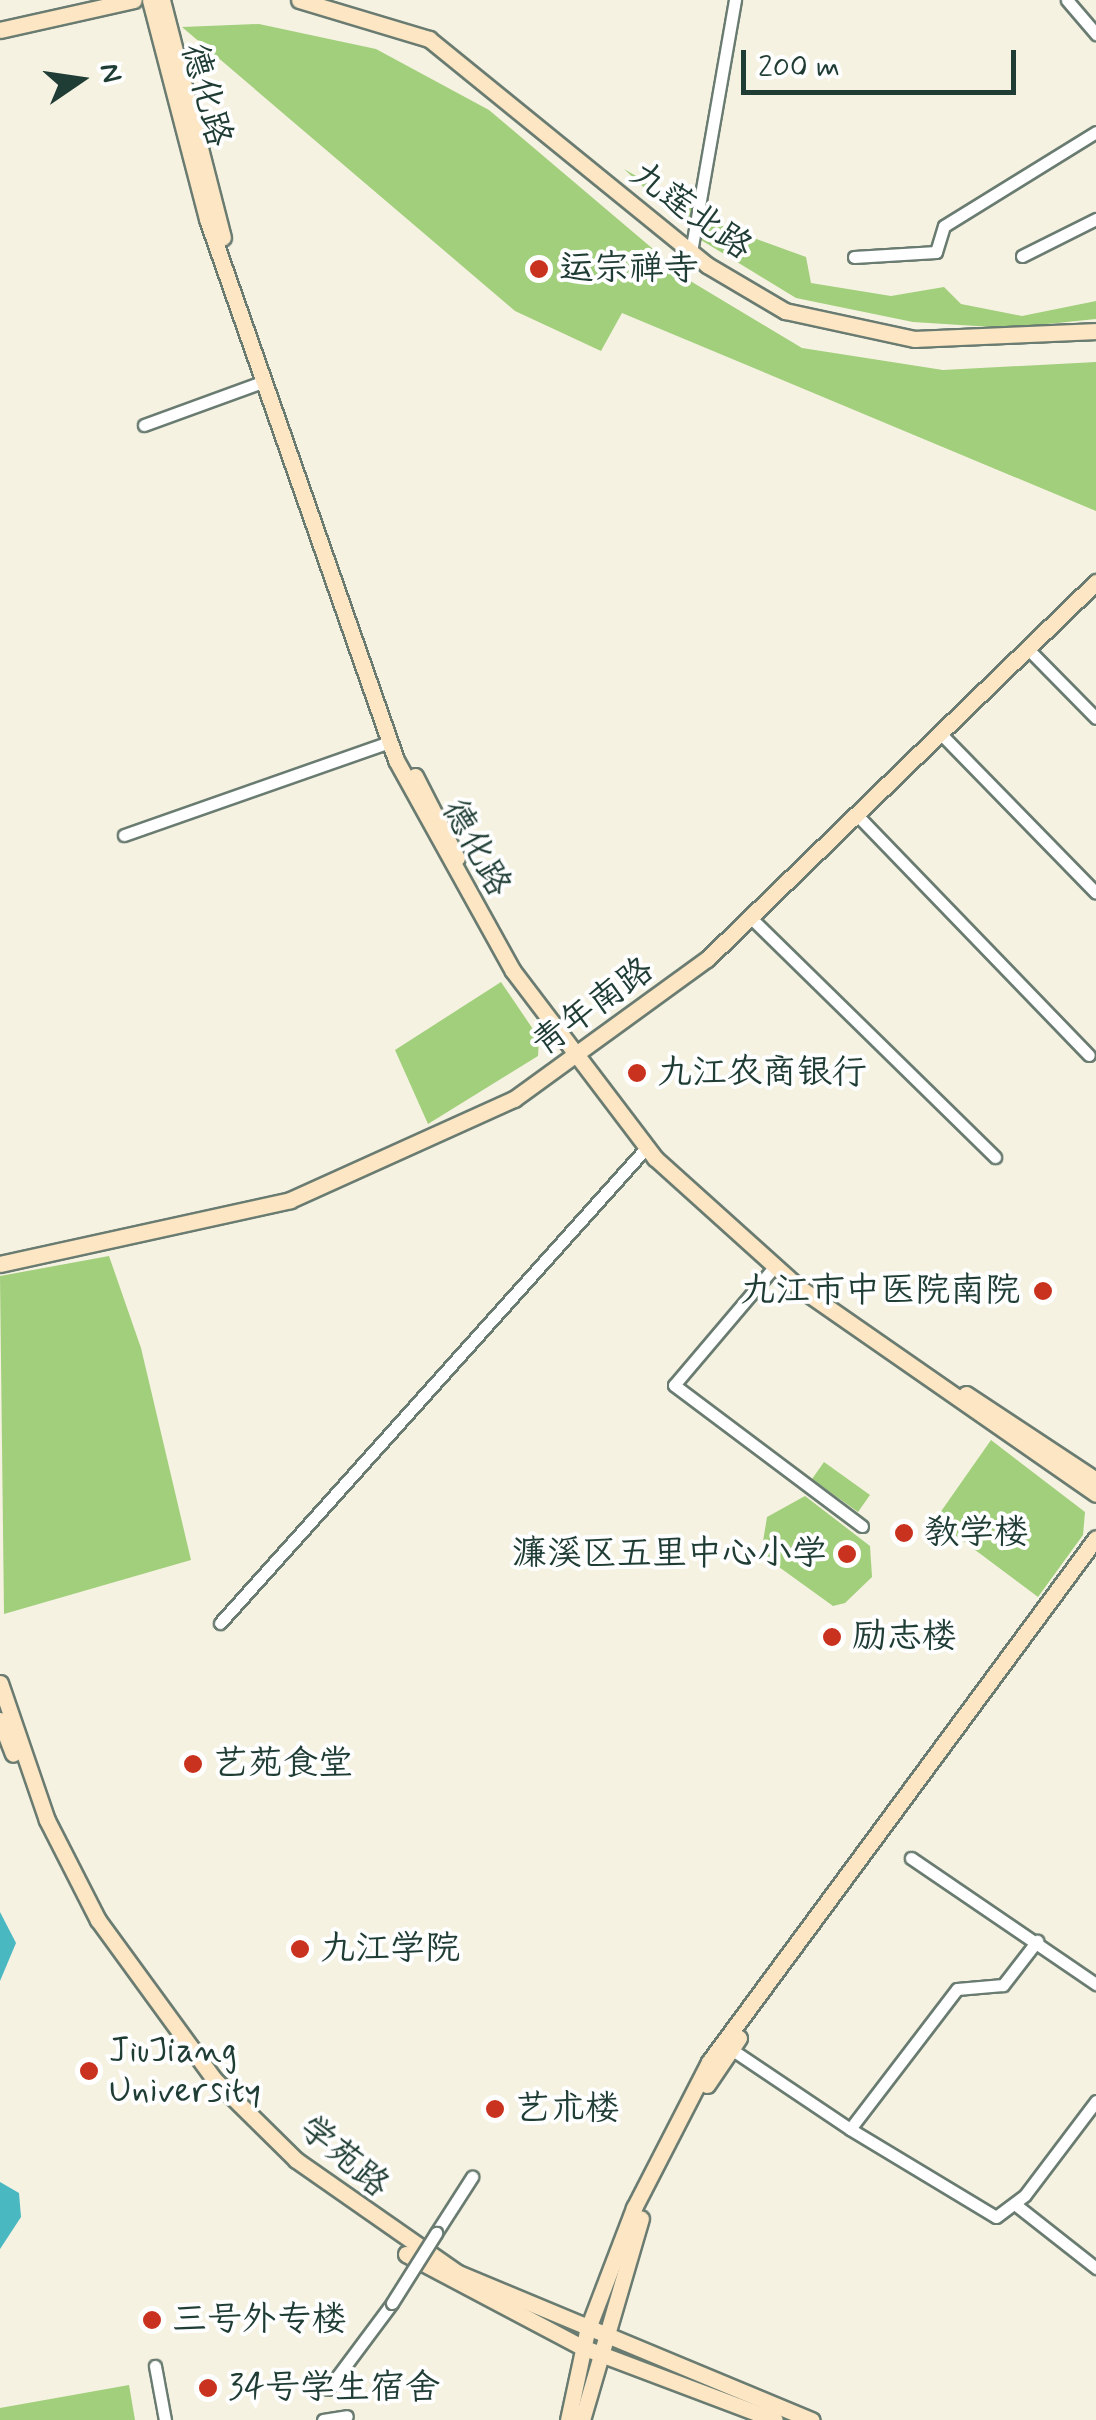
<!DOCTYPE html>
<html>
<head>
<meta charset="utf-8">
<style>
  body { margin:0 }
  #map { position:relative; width:1096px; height:2420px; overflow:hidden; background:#f5f2e2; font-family:Mynerve,"LXGW WenKai TC",sans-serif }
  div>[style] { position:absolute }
  .green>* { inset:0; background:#a2cf7c }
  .water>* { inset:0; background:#49b8c1 }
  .roads { filter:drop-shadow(2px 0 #6a7c71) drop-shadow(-2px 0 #6a7c71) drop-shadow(0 2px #6a7c71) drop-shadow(0 -2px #6a7c71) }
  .street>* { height:11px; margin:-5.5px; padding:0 5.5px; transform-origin:5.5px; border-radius:5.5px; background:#fff }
  .secondary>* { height:15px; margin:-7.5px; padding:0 7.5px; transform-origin:7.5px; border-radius:7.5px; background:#fce6c4 }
  .bridges { filter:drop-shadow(2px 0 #6a7c71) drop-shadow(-2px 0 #6a7c71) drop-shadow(0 2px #6a7c71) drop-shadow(0 -2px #6a7c71) }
  .street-bridge>* { height:11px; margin:-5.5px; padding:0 5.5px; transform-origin:5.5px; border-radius:5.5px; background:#fff }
  .dots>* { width:28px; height:28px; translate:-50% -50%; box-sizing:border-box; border:5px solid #fff; border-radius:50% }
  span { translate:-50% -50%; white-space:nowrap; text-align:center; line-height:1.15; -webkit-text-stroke:8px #fff; paint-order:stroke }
  .street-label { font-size:35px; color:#1f3d34 }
  .poi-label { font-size:35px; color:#1f3d34 }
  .left { translate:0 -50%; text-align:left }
  .right { translate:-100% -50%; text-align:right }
  .north { position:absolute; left:30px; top:30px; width:100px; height:100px; -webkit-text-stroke:8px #fff; paint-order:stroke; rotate:77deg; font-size:28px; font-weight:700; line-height:40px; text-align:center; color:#1f3d34 }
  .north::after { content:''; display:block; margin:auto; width:35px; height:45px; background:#1f3d34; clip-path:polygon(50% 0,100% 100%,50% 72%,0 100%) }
  .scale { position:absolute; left:741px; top:50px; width:275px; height:45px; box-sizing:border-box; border:5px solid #1f3d34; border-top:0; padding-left:12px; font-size:30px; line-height:35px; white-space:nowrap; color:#1f3d34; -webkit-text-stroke:8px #fff; paint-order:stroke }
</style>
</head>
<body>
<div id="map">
  <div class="green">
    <i style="clip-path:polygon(259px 24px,376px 49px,489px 110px,692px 282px,802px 348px,943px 370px,1096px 362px,1096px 511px,622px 313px,601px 351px,515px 311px,182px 27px)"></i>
    <i style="clip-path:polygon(624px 169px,726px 228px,806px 257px,811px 283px,891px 296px,944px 287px,961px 304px,1022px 316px,1096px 301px,1096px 319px,1008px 328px,913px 322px,796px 298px,701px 240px)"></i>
    <i style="clip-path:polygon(501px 982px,539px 1038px,538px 1056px,428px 1124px,395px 1050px)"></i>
    <i style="clip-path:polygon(109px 1256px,141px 1348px,191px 1560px,4px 1614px,0 1276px)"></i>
    <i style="clip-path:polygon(991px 1440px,1085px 1512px,1083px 1535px,1038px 1597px,935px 1520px)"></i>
    <i style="clip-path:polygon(824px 1462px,870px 1495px,858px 1512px,812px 1479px)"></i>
    <i style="clip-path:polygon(805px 1496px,870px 1546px,872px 1577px,845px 1603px,833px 1606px,761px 1554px,767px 1517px)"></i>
    <i style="clip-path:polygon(129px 2385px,135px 2420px,0 2420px,0 2408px)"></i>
  </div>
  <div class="water">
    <i style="clip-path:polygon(0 1912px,16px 1943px,0 1981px)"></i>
    <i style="clip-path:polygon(0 2182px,19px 2193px,21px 2217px,0 2249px)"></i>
  </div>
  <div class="roads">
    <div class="street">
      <i style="left:1067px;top:0;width:45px;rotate:49.5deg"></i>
      <i style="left:691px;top:252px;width:256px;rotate:-80.1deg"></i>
      <i style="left:1022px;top:256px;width:83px;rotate:-26.6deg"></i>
      <i style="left:854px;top:257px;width:82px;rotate:-3.5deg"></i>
      <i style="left:936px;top:252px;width:27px;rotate:-73deg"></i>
      <i style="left:944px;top:226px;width:179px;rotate:-31.7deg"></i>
      <i style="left:144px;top:425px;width:126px;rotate:-20deg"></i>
      <i style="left:1027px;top:648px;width:98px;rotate:45.4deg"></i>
      <i style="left:940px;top:733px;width:223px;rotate:45.7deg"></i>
      <i style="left:856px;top:814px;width:335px;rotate:46deg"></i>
      <i style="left:124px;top:835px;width:281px;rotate:-19.3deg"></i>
      <i style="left:750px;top:917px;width:343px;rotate:44.4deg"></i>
      <i style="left:775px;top:1266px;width:156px;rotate:130.3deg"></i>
      <i style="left:674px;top:1385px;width:235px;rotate:36.9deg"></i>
      <i style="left:220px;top:1623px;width:638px;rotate:-48.11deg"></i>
      <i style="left:911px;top:1858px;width:224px;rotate:34.3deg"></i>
      <i style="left:731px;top:2049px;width:143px;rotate:33.9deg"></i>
      <i style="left:850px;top:2129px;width:176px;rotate:-52.6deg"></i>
      <i style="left:957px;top:1989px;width:46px;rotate:-5deg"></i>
      <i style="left:1003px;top:1985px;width:56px;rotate:-52.3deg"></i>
      <i style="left:850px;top:2129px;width:170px;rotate:31.1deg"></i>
      <i style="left:996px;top:2217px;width:36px;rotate:-37deg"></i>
      <i style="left:1025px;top:2195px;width:118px;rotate:-52.9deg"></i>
      <i style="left:1016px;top:2205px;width:102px;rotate:38.2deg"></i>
      <i style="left:436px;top:2233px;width:67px;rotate:-57.3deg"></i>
      <i style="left:155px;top:2366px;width:55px;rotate:79.5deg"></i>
      <i style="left:328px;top:2389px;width:107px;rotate:-53.3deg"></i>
      <i style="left:323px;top:2420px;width:24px;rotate:-9deg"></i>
    </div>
    <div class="secondary">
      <i style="left:150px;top:0;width:226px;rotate:75.4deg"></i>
      <i style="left:207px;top:219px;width:573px;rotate:70.74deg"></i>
      <i style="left:396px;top:760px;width:241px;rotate:61deg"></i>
      <i style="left:513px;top:971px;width:235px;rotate:52.8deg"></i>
      <i style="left:655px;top:1158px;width:191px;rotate:42deg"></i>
      <i style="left:797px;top:1286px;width:364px;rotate:34.8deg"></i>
      <i style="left:162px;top:0;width:245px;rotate:75.6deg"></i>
      <i style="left:299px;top:0;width:136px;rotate:16.7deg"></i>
      <i style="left:429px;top:39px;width:358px;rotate:39.1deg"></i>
      <i style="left:707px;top:265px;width:91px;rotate:30.5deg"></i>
      <i style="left:785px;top:311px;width:133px;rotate:12.2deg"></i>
      <i style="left:915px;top:339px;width:181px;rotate:-2.5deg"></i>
      <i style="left:0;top:30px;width:137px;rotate:-12.6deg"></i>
      <i style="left:415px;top:776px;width:92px;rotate:62.9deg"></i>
      <i style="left:0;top:1264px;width:297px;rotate:-12.4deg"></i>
      <i style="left:290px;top:1200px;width:246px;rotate:-24.3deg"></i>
      <i style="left:514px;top:1099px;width:238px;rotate:-36deg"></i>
      <i style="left:707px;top:959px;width:542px;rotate:-44.1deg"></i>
      <i style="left:966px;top:1394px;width:156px;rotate:33.5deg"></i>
      <i style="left:0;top:1683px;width:145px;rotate:71.1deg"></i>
      <i style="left:47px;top:1820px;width:112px;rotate:63deg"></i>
      <i style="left:98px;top:1920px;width:197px;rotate:53.9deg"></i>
      <i style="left:214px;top:2079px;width:115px;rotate:44.6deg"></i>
      <i style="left:296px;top:2160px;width:198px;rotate:34.9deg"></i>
      <i style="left:458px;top:2273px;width:383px;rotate:22.6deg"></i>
      <i style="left:0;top:1720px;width:36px;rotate:69deg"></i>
      <i style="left:707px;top:2085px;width:57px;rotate:-55.8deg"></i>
      <i style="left:406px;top:2254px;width:199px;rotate:27.9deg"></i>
      <i style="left:582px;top:2347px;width:206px;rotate:20.7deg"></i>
      <i style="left:568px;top:2420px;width:91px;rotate:-77.9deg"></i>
      <i style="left:587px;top:2331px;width:132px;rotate:-69.1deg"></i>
      <i style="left:634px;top:2208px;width:164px;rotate:-62.8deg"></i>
      <i style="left:709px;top:2062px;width:651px;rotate:-53.55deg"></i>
      <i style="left:582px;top:2420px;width:210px;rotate:-73.7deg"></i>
    </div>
  </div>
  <div class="bridges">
    <div class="street-bridge">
      <i style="left:392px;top:2303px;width:83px;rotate:-57.8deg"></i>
    </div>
  </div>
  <div class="dots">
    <i style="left:539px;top:269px;background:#c8321e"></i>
    <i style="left:637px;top:1073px;background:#c8321e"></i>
    <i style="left:1043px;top:1291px;background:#c8321e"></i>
    <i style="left:904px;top:1533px;background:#c8321e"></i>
    <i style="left:847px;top:1554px;background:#c8321e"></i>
    <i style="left:832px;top:1637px;background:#c8321e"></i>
    <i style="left:193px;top:1764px;background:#c8321e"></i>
    <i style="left:300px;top:1949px;background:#c8321e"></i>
    <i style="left:89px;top:2071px;background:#c8321e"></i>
    <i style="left:495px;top:2109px;background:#c8321e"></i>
    <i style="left:152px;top:2320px;background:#c8321e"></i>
    <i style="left:208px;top:2388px;background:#c8321e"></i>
  </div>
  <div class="street-label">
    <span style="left:206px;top:95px;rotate:75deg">德化路</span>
    <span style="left:691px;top:211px;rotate:36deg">九莲北路</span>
    <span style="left:476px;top:848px;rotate:61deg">德化路</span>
    <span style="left:593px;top:1007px;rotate:-36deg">青年南路</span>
    <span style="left:344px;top:2157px;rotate:40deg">学苑路</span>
  </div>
  <div class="poi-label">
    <span class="left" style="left:559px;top:269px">运宗禅寺</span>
    <span class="left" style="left:657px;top:1073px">九江农商银行</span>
    <span class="right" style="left:1020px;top:1291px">九江市中医院南院</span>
    <span class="left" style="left:924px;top:1533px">教学楼</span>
    <span class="right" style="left:827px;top:1554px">濂溪区五里中心小学</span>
    <span class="left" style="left:852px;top:1637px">励志楼</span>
    <span class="left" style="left:213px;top:1764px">艺苑食堂</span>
    <span class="left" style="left:320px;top:1949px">九江学院</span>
    <span class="left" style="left:109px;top:2071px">JiuJiang<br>University</span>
    <span class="left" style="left:515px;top:2109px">艺术楼</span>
    <span class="left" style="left:172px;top:2320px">三号外专楼</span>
    <span class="left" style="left:228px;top:2388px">34号学生宿舍</span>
  </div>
  <div class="north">N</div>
  <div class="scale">200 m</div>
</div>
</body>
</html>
